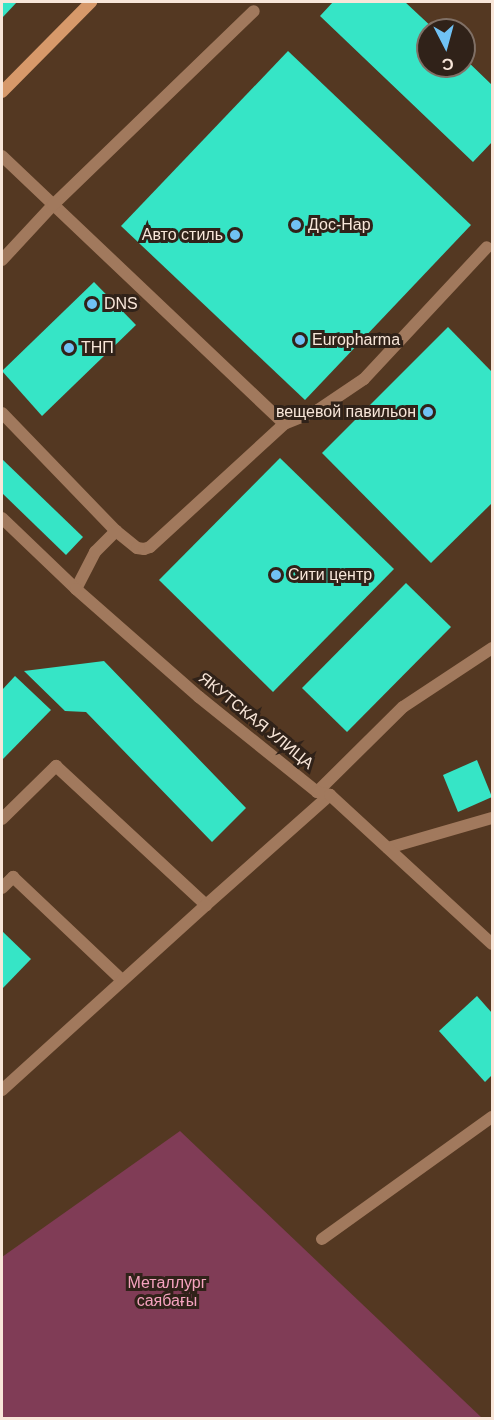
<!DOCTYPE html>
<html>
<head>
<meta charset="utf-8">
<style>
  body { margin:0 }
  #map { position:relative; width:494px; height:1420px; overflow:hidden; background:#543822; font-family:Arial,sans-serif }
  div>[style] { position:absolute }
  .green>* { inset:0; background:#803c56 }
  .building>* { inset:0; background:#36e5c6 }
  .service>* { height:12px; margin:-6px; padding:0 6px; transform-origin:6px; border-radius:6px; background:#a1795d }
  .minor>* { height:12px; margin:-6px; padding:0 6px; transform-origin:6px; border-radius:6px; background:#a1795d }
  .secondary>* { height:12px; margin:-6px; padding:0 6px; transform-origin:6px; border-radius:6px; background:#d7996a }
  .dots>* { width:16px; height:16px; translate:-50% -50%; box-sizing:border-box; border:3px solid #302219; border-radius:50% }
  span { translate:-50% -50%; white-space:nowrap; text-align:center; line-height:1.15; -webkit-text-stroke:6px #302219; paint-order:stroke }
  .poi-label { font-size:16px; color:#f8e6d9 }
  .left { translate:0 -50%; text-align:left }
  .right { translate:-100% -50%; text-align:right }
  .street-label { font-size:16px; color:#f8e6d9 }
  .park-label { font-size:16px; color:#f6a3bf }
  .frame { position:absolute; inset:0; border:3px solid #f8e6d9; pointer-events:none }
  .north { position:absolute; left:416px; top:18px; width:60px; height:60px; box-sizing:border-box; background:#302219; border:2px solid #807066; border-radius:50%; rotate:174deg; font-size:16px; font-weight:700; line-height:24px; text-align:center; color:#f8e6d9 }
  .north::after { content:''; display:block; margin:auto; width:21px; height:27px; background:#70c2f4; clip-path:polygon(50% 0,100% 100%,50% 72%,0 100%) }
</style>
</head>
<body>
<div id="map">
  <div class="green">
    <i style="clip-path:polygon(180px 1131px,482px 1418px,2px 1418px,2px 1257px)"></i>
  </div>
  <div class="building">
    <i style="clip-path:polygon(2px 2px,17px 2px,2px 18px)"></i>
    <i style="clip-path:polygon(333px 2px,405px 2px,435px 30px,428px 30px,428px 66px,464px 66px,464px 58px,492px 85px,492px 142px,473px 162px,320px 16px)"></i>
    <i style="clip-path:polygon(288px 51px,471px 225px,305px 400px,121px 226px)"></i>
    <i style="clip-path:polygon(94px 282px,136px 325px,42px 416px,2px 371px)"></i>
    <i style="clip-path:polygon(448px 327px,492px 372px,492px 503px,431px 563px,322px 453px)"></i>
    <i style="clip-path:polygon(280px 458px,394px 569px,273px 692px,159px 580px)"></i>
    <i style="clip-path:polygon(2px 459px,83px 537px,66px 555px,2px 493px)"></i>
    <i style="clip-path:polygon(406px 583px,451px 627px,347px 732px,302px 688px)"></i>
    <i style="clip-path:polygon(104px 661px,246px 808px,212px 842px,86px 712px,65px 711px,24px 671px)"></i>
    <i style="clip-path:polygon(15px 676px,51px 710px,2px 760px,2px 690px)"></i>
    <i style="clip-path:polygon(477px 760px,492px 797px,458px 812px,443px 775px)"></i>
    <i style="clip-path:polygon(2px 931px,31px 959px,2px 989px)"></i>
    <i style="clip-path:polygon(477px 996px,492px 1013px,492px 1075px,485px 1082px,439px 1031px)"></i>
  </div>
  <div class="service">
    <i style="left:2px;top:156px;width:389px;rotate:43.5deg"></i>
    <i style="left:284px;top:424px;width:37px;rotate:-22deg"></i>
    <i style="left:318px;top:410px;width:55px;rotate:-34deg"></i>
    <i style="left:364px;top:379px;width:180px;rotate:-47deg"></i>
    <i style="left:2px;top:260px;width:75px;rotate:-47.2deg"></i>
    <i style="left:53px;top:205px;width:279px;rotate:-44deg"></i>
    <i style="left:2px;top:413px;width:164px;rotate:46deg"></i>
    <i style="left:116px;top:531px;width:27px;rotate:39deg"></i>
    <i style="left:137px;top:548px;width:7px;rotate:8deg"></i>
    <i style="left:144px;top:549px;width:6px;rotate:-18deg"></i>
    <i style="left:150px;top:547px;width:182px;rotate:-42.5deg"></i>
    <i style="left:76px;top:589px;width:42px;rotate:-62.8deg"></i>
    <i style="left:95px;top:552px;width:30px;rotate:-45deg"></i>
    <i style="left:317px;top:792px;width:121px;rotate:-44.7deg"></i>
    <i style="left:403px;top:707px;width:107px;rotate:-33.5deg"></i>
    <i style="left:2px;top:819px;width:76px;rotate:-44.5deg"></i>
    <i style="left:56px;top:766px;width:205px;rotate:42.8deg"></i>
    <i style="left:206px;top:905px;width:166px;rotate:-41.6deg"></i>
    <i style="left:388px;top:848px;width:108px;rotate:-16.1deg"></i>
    <i style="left:2px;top:888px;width:16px;rotate:-45deg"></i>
    <i style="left:13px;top:877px;width:150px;rotate:43.4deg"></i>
    <i style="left:2px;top:1090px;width:275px;rotate:-42.2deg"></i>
    <i style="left:322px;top:1239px;width:209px;rotate:-35.7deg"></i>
  </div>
  <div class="minor">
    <i style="left:2px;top:518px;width:103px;rotate:43.8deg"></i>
    <i style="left:76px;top:589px;width:164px;rotate:41.3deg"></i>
    <i style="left:199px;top:697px;width:151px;rotate:38.8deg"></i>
    <i style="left:317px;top:792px;width:13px;rotate:13deg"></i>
    <i style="left:330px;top:795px;width:220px;rotate:42.6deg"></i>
  </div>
  <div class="secondary">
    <i style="left:2px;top:92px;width:127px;rotate:-45.3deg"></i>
  </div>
  <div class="dots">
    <i style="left:296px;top:225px;background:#70c2f4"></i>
    <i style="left:235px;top:235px;background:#70c2f4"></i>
    <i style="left:92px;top:304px;background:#70c2f4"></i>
    <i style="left:300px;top:340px;background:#70c2f4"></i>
    <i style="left:69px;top:348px;background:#70c2f4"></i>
    <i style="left:428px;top:412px;background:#70c2f4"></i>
    <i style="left:276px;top:575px;background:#70c2f4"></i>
  </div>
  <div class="poi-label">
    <span class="left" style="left:308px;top:225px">Дос-Нар</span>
    <span class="right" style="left:223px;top:235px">Авто стиль</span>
    <span class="left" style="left:104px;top:304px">DNS</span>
    <span class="left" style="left:312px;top:340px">Europharma</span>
    <span class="left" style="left:81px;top:348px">ТНП</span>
    <span class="right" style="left:416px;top:412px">вещевой павильон</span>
    <span class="left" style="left:288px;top:575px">Сити центр</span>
  </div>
  <div class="street-label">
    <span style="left:256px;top:721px;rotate:39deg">ЯКУТСКАЯ УЛИЦА</span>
  </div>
  <div class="park-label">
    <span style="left:167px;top:1292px">Металлург<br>саябағы</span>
  </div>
  <div class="frame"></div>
  <div class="north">С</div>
</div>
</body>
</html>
